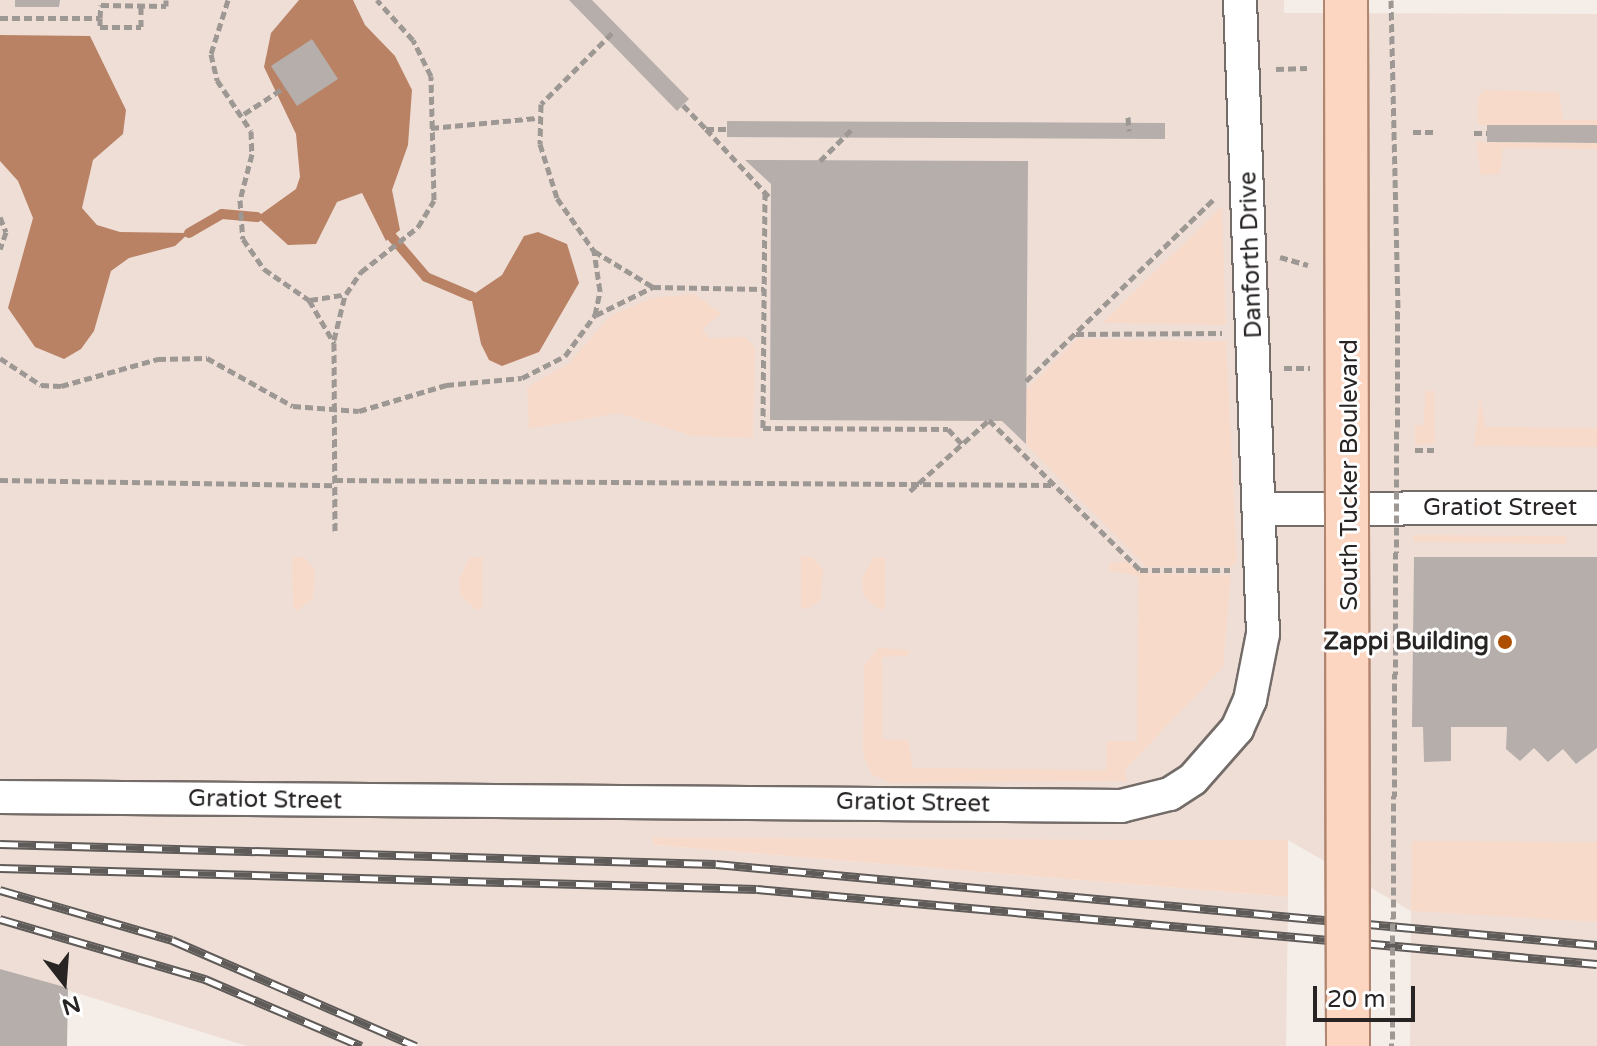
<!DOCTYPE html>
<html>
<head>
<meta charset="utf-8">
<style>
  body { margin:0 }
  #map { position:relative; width:1597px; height:1046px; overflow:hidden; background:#f5ede8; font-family:"Varela Round",sans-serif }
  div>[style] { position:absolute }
  .built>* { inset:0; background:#eeded6 }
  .green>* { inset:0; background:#f8dacb }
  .water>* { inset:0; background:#b98265 }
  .stream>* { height:10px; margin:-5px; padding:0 5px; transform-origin:5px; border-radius:5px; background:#b98265 }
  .building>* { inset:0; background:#b6aeaa }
  .path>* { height:5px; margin-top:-2.5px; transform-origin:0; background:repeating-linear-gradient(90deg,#9e9894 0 8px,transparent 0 12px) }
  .roads { filter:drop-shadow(2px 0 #746c68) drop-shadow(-2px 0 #746c68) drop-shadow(0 2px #746c68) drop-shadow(0 -2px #746c68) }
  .minor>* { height:32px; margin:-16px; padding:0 16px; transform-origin:16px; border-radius:16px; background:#fff }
  .rail>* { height:9px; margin-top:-4.5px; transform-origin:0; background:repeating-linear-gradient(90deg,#fff 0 18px,#5f5b59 0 36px); box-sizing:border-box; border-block:2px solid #5f5b59 }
  .path-bridge>* { height:5px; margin-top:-2.5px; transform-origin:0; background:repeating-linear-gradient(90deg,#9e9894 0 8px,transparent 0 12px) }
  .bridges { filter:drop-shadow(2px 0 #b18670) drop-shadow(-2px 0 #b18670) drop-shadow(0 2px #b18670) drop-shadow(0 -2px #b18670) }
  .major-bridge>* { height:42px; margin:-21px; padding:0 21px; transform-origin:21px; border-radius:21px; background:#fdd6c2 }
  .dots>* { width:22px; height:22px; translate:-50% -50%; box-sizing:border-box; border:4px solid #fff; border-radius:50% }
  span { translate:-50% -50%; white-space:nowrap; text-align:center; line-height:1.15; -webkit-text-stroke:6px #fff; paint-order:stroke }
  .street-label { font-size:24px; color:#272423 }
  .poi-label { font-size:24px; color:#272423; font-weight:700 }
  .right { translate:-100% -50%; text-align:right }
  .north { position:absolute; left:24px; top:942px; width:80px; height:80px; -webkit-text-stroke:6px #fff; paint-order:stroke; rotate:163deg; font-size:22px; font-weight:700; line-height:32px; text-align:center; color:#272423 }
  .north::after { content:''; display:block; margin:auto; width:28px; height:36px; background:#272423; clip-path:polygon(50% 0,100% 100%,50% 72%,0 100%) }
  .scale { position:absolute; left:1313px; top:986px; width:102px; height:36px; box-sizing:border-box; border:4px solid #272423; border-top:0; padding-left:10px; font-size:24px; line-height:28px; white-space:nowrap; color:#272423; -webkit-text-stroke:6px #fff; paint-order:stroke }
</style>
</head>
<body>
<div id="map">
  <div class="built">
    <i style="clip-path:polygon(0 0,1284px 0,1284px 13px,1597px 14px,1597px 1046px,1410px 1046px,1411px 911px,1288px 840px,653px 839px,653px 845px,1288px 897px,1286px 1046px,247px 1046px,0 969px)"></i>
  </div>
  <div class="green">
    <i style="clip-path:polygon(1484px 90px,1559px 92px,1563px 120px,1597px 120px,1597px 125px,1478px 125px,1478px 97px)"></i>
    <i style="clip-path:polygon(1476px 142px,1597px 143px,1597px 149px,1503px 148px,1500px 174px,1481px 175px)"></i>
    <i style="clip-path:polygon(1222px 206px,1226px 325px,1102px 323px)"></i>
    <i style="clip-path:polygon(694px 294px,721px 313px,702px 330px,709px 338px,745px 337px,755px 347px,753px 438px,693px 436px,618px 413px,529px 429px,527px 387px,568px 364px,610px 316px,651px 298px)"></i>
    <i style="clip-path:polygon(1077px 339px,1226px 341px,1237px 561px,1232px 567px,1146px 567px,1026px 444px,1026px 390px)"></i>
    <i style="clip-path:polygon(1434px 390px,1435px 444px,1415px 445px,1415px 425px,1424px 425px,1425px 392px)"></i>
    <i style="clip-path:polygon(1480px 397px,1486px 427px,1597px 428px,1597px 447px,1474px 446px)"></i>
    <i style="clip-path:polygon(1413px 535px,1566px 536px,1567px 544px,1413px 542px)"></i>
    <i style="clip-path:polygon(801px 556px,813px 557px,823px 569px,821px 599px,807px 609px,801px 608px)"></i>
    <i style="clip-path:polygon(292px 557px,304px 557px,315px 570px,313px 599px,298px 610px,293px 608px)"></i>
    <i style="clip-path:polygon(482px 557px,482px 609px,476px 610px,460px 595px,459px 579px,470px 558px)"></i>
    <i style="clip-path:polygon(885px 557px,885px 608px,880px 610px,863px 595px,862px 579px,873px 558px)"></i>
    <i style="clip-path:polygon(1127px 561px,1140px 573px,1231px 575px,1223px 667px,1125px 770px,1127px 781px,891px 783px,871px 774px,863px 753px,864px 666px,878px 648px,910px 650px,907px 656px,882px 657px,882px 739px,908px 740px,913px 768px,1106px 770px,1107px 741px,1137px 741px,1138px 576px,1109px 570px,1109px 563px)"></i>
    <i style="clip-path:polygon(653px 838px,1288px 840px,1288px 897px,653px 845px)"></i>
    <i style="clip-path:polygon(1412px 841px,1597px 842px,1597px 922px,1411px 911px)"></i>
  </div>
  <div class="water">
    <i style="clip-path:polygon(299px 0,353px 0,365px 25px,395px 56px,412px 90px,408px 145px,392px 190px,400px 230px,386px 241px,362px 193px,337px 202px,316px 244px,288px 245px,257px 217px,296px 189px,300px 177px,296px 134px,264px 67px,271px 33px)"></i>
    <i style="clip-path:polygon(0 35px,90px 36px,126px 110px,123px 134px,93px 160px,82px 208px,97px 225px,120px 232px,189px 233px,175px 246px,129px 258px,111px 271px,94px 331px,81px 349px,64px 359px,35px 347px,8px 308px,33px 218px,18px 181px,0 161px)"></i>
    <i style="clip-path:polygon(538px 232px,567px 244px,579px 283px,539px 352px,502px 366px,489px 360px,481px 344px,471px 296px,502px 275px,524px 236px)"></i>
  </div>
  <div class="stream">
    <i style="left:189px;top:233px;width:38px;rotate:-30deg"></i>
    <i style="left:222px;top:214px;width:35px;rotate:5deg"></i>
    <i style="left:392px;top:237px;width:52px;rotate:49.6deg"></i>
    <i style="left:426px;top:277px;width:49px;rotate:22.9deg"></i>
  </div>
  <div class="building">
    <i style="clip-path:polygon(15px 0,60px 0,59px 7px,15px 7px)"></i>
    <i style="clip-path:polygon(569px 0,592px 0,689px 99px,677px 111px)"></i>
    <i style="clip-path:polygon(312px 39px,338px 79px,297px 106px,271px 66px)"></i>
    <i style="clip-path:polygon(727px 121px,1165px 123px,1165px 139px,727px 137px)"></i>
    <i style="clip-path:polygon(1487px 125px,1597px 125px,1597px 143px,1487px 142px)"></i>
    <i style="clip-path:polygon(745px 160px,1028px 161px,1026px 444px,1002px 421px,770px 420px,771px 184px)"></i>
    <i style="clip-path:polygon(1414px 557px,1597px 557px,1597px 748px,1576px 764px,1563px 749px,1548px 762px,1534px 748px,1520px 761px,1506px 749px,1507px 727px,1451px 727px,1451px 761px,1424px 762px,1423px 727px,1412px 727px)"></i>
    <i style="clip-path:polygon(0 969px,68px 988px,67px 1046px,0 1046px)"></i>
  </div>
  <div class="path">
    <i style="left:228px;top:0;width:57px;rotate:107.5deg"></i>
    <i style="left:211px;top:54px;width:27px;rotate:77deg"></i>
    <i style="left:217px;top:80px;width:61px;rotate:56.3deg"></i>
    <i style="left:251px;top:131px;width:23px;rotate:88deg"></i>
    <i style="left:252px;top:154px;width:48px;rotate:104.6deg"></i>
    <i style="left:240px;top:200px;width:39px;rotate:86deg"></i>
    <i style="left:243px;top:239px;width:37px;rotate:55deg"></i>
    <i style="left:264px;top:269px;width:55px;rotate:34.6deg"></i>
    <i style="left:309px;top:300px;width:50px;rotate:59.8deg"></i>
    <i style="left:334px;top:343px;width:188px;rotate:89.7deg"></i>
    <i style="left:0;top:18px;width:100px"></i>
    <i style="left:100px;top:18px;width:13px;rotate:-86deg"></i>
    <i style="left:101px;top:5px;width:65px;rotate:0.9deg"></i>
    <i style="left:166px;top:6px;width:6px;rotate:-90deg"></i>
    <i style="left:100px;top:18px;width:9px;rotate:90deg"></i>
    <i style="left:100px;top:27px;width:41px"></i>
    <i style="left:141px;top:27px;width:21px;rotate:-90deg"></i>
    <i style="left:612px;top:33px;width:100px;rotate:135deg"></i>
    <i style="left:541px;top:104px;width:40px;rotate:91.4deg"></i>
    <i style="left:540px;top:144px;width:57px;rotate:72.5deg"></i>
    <i style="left:557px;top:198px;width:65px;rotate:55.1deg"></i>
    <i style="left:594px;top:251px;width:69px;rotate:31.4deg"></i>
    <i style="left:653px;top:287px;width:111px;rotate:1deg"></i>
    <i style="left:1276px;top:69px;width:31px;rotate:-2deg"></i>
    <i style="left:683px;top:105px;width:33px;rotate:46deg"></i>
    <i style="left:706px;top:129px;width:22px"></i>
    <i style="left:244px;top:114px;width:49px;rotate:-33.4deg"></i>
    <i style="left:1128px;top:117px;width:14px;rotate:86deg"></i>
    <i style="left:431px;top:128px;width:106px;rotate:-5.4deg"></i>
    <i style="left:706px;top:129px;width:96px;rotate:47.1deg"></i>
    <i style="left:1413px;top:132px;width:24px"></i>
    <i style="left:1474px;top:133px;width:13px"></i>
    <i style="left:820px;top:161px;width:44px;rotate:-45deg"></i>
    <i style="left:765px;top:192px;width:236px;rotate:90.5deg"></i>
    <i style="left:763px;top:428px;width:185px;rotate:0.3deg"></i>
    <i style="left:948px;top:429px;width:21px;rotate:47deg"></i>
    <i style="left:0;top:217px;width:16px;rotate:68deg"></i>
    <i style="left:6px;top:232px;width:18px;rotate:109deg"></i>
    <i style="left:1280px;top:257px;width:29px;rotate:16deg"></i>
    <i style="left:310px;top:300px;width:36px;rotate:-9deg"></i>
    <i style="left:346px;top:294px;width:27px;rotate:-56deg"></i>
    <i style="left:361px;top:272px;width:73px;rotate:-38.3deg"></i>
    <i style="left:418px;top:227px;width:31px;rotate:-59deg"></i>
    <i style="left:434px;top:200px;width:124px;rotate:-91.4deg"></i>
    <i style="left:431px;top:76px;width:40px;rotate:-116.6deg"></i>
    <i style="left:413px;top:40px;width:54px;rotate:-132deg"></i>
    <i style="left:596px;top:315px;width:64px;rotate:-26.2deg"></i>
    <i style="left:1076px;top:334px;width:146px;rotate:-0.4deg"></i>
    <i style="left:334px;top:340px;width:46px;rotate:-76.3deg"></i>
    <i style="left:0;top:358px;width:49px;rotate:33.4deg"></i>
    <i style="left:41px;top:385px;width:20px;rotate:3deg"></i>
    <i style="left:61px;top:386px;width:101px;rotate:-15.6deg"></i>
    <i style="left:158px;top:359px;width:49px;rotate:-1.2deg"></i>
    <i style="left:207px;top:358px;width:98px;rotate:29.2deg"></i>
    <i style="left:293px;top:406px;width:66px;rotate:4.3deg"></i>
    <i style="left:359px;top:411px;width:91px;rotate:-16.6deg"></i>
    <i style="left:446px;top:385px;width:76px;rotate:-5.3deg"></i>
    <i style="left:522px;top:378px;width:48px;rotate:-27.1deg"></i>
    <i style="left:565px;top:356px;width:51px;rotate:-53.8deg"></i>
    <i style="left:595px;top:315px;width:25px;rotate:-78deg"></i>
    <i style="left:600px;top:291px;width:40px;rotate:-98.5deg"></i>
    <i style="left:1284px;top:368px;width:26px"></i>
    <i style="left:1026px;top:381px;width:262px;rotate:-44.1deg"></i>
    <i style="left:1415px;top:450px;width:19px"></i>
    <i style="left:0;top:480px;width:335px;rotate:0.9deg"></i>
    <i style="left:335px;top:480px;width:719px;rotate:0.4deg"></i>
    <i style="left:910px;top:491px;width:106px;rotate:-41.9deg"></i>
    <i style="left:989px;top:420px;width:213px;rotate:44.8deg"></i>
    <i style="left:1140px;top:570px;width:90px"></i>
  </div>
  <div class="roads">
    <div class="minor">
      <i style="left:1261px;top:509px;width:336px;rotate:-0.2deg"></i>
      <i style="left:0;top:797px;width:1121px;rotate:0.46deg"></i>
      <i style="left:1121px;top:806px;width:50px;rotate:-13.8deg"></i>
      <i style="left:1170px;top:794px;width:27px;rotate:-33deg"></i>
      <i style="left:1193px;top:779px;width:67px;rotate:-48.7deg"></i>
      <i style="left:1237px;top:729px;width:32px;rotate:-66deg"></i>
      <i style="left:1250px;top:700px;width:67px;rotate:-78.9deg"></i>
      <i style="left:1263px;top:634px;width:634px;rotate:-92.08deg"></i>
    </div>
  </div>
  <div class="rail">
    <i style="left:0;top:844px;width:716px;rotate:1.6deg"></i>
    <i style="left:716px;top:864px;width:885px;rotate:5.25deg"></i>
    <i style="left:0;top:868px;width:757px;rotate:1.59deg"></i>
    <i style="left:757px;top:889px;width:843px;rotate:5.1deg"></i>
    <i style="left:0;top:890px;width:179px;rotate:16.2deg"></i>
    <i style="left:172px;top:940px;width:266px;rotate:23.5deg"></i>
    <i style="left:0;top:919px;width:214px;rotate:16.3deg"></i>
    <i style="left:205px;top:979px;width:170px;rotate:23.2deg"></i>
  </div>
  <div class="path-bridge">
    <i style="left:1391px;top:0;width:311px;rotate:88.7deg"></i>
    <i style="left:1398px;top:311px;width:735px;rotate:90.47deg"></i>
  </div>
  <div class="bridges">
    <div class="major-bridge">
      <i style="left:1346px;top:0;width:1046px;rotate:89.89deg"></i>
    </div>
  </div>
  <div class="dots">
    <i style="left:1505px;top:642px;background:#ae4e01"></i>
  </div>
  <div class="street-label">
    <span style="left:1251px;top:255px;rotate:-92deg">Danforth Drive</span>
    <span style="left:1350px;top:475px;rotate:-90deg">South Tucker Boulevard</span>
    <span style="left:1500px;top:508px">Gratiot Street</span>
    <span style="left:265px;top:800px;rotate:1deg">Gratiot Street</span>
    <span style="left:913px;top:803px;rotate:1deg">Gratiot Street</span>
  </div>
  <div class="poi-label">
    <span class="right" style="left:1489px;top:642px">Zappi Building</span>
  </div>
  <div class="north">N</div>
  <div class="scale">20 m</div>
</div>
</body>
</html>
